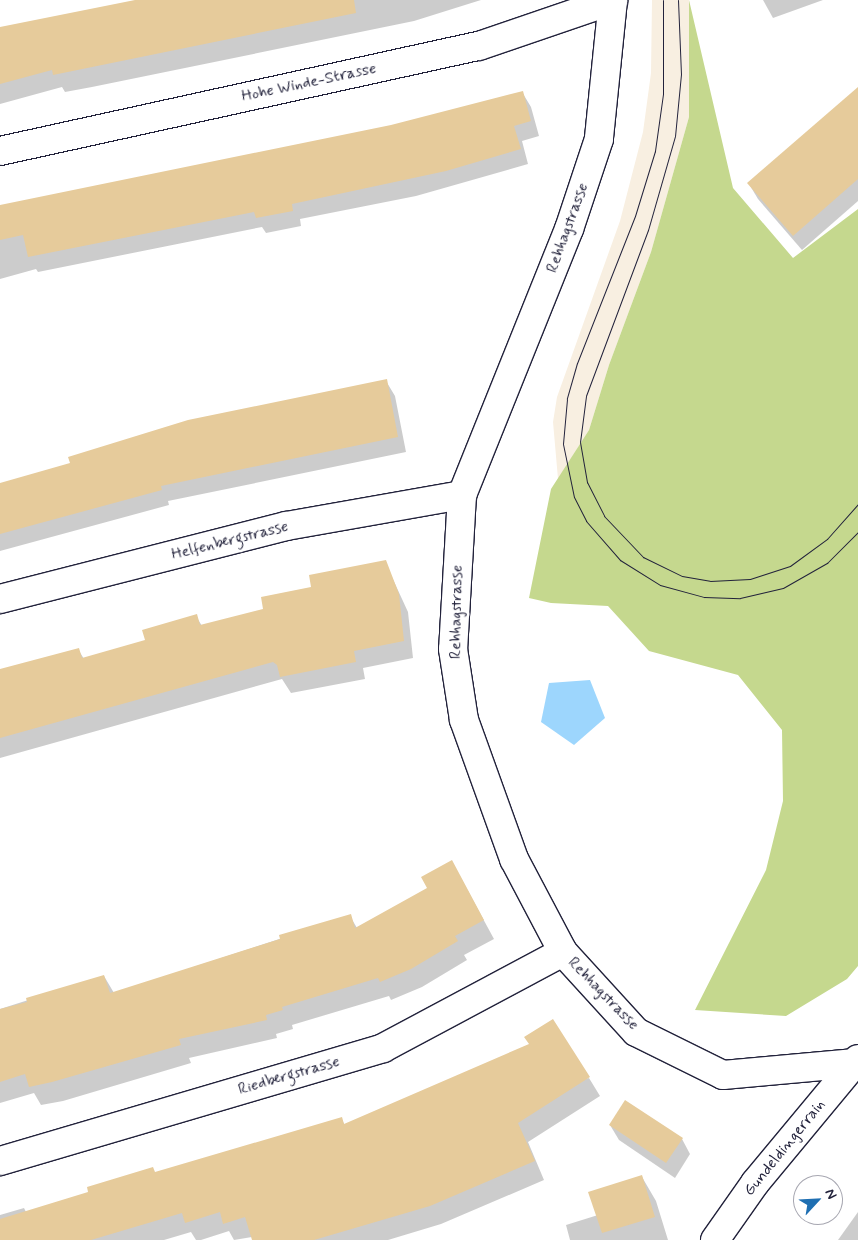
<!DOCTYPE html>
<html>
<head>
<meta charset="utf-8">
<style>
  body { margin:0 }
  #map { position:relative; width:858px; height:1240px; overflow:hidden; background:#fff; font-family:Mynerve,sans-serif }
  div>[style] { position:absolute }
  .built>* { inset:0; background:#f8efe1 }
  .green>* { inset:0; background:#c5d88e }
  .water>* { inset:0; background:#9dd6fd }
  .shadow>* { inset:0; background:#0003 }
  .building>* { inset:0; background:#e6cb9b }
  .roads { filter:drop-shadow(1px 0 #22223b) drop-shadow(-1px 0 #22223b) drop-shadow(0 1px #22223b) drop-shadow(0 -1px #22223b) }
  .minor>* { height:28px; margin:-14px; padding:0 14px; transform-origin:14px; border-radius:14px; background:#fff }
  .tram>* { height:1px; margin:-0.5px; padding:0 0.5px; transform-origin:0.5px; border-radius:0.5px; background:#22223b }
  span { translate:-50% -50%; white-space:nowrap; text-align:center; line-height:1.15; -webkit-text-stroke:5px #fff; paint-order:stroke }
  .street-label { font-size:16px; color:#22223b }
  .north { position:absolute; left:793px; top:1175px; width:50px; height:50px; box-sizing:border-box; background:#fff; border:1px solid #a7a7b1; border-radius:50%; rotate:65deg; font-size:14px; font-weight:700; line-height:20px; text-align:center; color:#22223b }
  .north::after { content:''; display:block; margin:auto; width:18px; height:22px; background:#1f6fb2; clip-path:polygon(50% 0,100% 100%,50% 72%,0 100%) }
</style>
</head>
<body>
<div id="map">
  <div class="built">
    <i style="clip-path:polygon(652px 0,689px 0,689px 117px,651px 252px,609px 365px,589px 430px,558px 479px,553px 422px,557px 397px,620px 221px,643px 132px,651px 73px)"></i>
  </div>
  <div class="green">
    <i style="clip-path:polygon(689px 0,733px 188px,793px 258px,858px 209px,858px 966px,847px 979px,786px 1016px,695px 1010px,766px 870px,783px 801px,782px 730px,738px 675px,649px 651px,608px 606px,551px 603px,529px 598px,551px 489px,589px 430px,609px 365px,651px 252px,689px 117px)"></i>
  </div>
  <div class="water">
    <i style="clip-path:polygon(590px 680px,605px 718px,574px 745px,541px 722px,549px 683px)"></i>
  </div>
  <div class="shadow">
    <i style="clip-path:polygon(144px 0,481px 0,414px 21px,92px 87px,65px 92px,62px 87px,0 104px,0 29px)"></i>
    <i style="clip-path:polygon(763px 0,823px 0,773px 18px)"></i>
    <i style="clip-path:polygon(858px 88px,858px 201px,802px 250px,758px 199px,749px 184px)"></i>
    <i style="clip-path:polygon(522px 92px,531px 107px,539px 136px,522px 141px,528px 164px,416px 196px,300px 219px,301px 226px,266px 233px,262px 227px,38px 272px,36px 269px,0 279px,0 206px,391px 127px)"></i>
    <i style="clip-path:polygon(386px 381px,395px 396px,406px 452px,168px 501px,169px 505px,0 551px,0 484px)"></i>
    <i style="clip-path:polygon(385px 562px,408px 612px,413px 658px,363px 668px,365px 679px,291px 693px,282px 679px,0 758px,0 682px,78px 649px,84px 659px,147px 641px,196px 616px,202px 626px,264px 610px)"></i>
    <i style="clip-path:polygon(462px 880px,494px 939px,464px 955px,467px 960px,422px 987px,391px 1000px,389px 996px,292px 1025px,293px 1029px,276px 1034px,277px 1038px,189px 1058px,191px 1063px,63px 1101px,41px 1105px,34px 1093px,0 1103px,0 1009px,104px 976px,114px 993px,350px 916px,357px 928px)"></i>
    <i style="clip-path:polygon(589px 1078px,600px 1096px,528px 1142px,544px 1180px,441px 1224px,388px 1240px,253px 1240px,252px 1237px,234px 1240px,229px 1231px,201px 1240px,196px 1240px,191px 1232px,164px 1240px,0 1240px,0 1215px,24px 1208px,26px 1212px,341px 1119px,345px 1125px)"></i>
    <i style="clip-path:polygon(610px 1125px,682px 1139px,690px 1154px,675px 1178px,619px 1140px)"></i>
    <i style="clip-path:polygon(642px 1177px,656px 1201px,668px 1240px,570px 1240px,566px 1225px,598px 1215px)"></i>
    <i style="clip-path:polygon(858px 1212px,858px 1240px,838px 1240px)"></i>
  </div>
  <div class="building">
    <i style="clip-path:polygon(135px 0,354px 0,356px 13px,53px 75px,52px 70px,0 84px,0 27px)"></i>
    <i style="clip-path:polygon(858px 87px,858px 179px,793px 236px,747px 183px)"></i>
    <i style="clip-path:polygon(523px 91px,531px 121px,514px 126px,521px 149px,446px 171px,292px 204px,293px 211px,256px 218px,254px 212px,28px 257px,23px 235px,0 240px,0 205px,391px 125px)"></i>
    <i style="clip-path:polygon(387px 379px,398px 437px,161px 486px,162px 490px,0 534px,0 483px,70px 463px,68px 457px,188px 420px)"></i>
    <i style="clip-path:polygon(386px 560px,399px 594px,404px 641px,354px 651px,356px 662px,280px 677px,277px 665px,273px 662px,0 738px,0 669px,79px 648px,82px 658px,145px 640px,142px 630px,197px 614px,200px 625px,263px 609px,261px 597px,311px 587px,309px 575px)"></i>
    <i style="clip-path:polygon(452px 860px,484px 920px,455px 936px,458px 941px,411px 969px,380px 982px,378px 978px,282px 1007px,283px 1010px,266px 1015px,267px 1020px,179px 1039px,181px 1045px,52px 1082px,29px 1087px,25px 1074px,0 1082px,0 1009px,27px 1002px,26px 998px,104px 975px,110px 993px,280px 939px,279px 935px,351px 914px,355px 928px,427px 888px,421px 877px)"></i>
    <i style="clip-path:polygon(553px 1019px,590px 1077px,518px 1123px,535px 1161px,430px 1206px,314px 1240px,252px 1240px,245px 1217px,223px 1224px,220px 1212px,185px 1223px,182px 1213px,91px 1240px,0 1240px,0 1219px,88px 1192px,87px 1187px,153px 1167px,155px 1172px,342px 1117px,344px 1124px,529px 1044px,524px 1037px)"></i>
    <i style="clip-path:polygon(625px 1100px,683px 1138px,666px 1163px,609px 1125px)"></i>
    <i style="clip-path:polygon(642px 1175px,655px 1217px,602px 1233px,588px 1192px)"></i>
  </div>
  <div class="roads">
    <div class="minor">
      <i style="left:613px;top:0;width:140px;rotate:95.8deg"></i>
      <i style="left:599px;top:139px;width:95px;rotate:108.4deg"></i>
      <i style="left:569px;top:229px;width:287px;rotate:111.9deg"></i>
      <i style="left:462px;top:495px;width:154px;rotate:93.3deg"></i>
      <i style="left:453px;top:649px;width:72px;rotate:81.2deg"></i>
      <i style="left:464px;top:720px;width:148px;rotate:70.2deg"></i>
      <i style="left:514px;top:859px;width:105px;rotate:62.2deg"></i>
      <i style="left:563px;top:952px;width:108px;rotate:47.6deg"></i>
      <i style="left:636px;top:1032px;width:97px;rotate:26.3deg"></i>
      <i style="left:723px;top:1075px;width:133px;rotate:-5.2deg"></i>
      <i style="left:0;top:151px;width:490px;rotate:-12.4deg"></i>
      <i style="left:479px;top:46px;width:142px;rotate:-18.9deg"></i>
      <i style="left:0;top:599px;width:295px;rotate:-14.3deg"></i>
      <i style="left:286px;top:526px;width:179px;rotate:-10deg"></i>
      <i style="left:0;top:1161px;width:399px;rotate:-16.4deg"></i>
      <i style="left:383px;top:1048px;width:204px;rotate:-28.1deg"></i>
      <i style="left:715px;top:1240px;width:70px;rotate:-54.9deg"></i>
      <i style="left:755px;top:1183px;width:161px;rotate:-50.3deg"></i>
    </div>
  </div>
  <div class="tram">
    <i style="left:663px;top:0;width:94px;rotate:90deg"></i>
    <i style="left:663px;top:94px;width:58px;rotate:98deg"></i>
    <i style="left:655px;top:151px;width:68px;rotate:107.1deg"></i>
    <i style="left:635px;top:216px;width:158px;rotate:111.5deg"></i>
    <i style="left:577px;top:363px;width:37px;rotate:106deg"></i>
    <i style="left:567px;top:399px;width:45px;rotate:95.1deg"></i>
    <i style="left:563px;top:444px;width:54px;rotate:78.3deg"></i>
    <i style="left:574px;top:497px;width:27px;rotate:63deg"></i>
    <i style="left:586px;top:521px;width:52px;rotate:48.9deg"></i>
    <i style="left:620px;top:560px;width:47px;rotate:32deg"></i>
    <i style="left:660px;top:585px;width:46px;rotate:15.3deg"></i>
    <i style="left:704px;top:597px;width:36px;rotate:2deg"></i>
    <i style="left:740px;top:598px;width:44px;rotate:-13.1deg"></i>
    <i style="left:783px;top:588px;width:51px;rotate:-29.6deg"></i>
    <i style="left:827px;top:563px;width:44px;rotate:-45deg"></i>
    <i style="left:678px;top:0;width:74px;rotate:87.7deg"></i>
    <i style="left:681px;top:74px;width:62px;rotate:95.5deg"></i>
    <i style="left:675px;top:136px;width:98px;rotate:106deg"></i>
    <i style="left:648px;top:230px;width:177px;rotate:110.5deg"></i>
    <i style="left:586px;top:396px;width:46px;rotate:97.4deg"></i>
    <i style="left:580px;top:442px;width:41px;rotate:80.1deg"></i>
    <i style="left:587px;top:482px;width:38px;rotate:63deg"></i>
    <i style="left:604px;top:516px;width:57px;rotate:46.4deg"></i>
    <i style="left:643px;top:557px;width:43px;rotate:26deg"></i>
    <i style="left:682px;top:576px;width:28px;rotate:10deg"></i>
    <i style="left:710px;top:581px;width:40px;rotate:-2.9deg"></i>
    <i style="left:750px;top:579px;width:42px;rotate:-18deg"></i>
    <i style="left:790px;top:566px;width:46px;rotate:-36.1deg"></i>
    <i style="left:827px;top:539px;width:47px;rotate:-48.5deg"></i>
  </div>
  <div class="street-label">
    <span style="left:309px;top:83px;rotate:-12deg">Hohe Winde-Strasse</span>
    <span style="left:568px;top:228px;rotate:-70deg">Rehhagstrasse</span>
    <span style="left:230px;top:541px;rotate:-14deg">Helfenbergstrasse</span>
    <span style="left:457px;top:612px;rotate:-89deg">Rehhagstrasse</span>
    <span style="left:603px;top:994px;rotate:46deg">Rehhagstrasse</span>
    <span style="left:289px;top:1076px;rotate:-16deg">Riedbergstrasse</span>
    <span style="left:785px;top:1148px;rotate:-51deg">Gundeldingerrain</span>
  </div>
  <div class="north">N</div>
</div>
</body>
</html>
